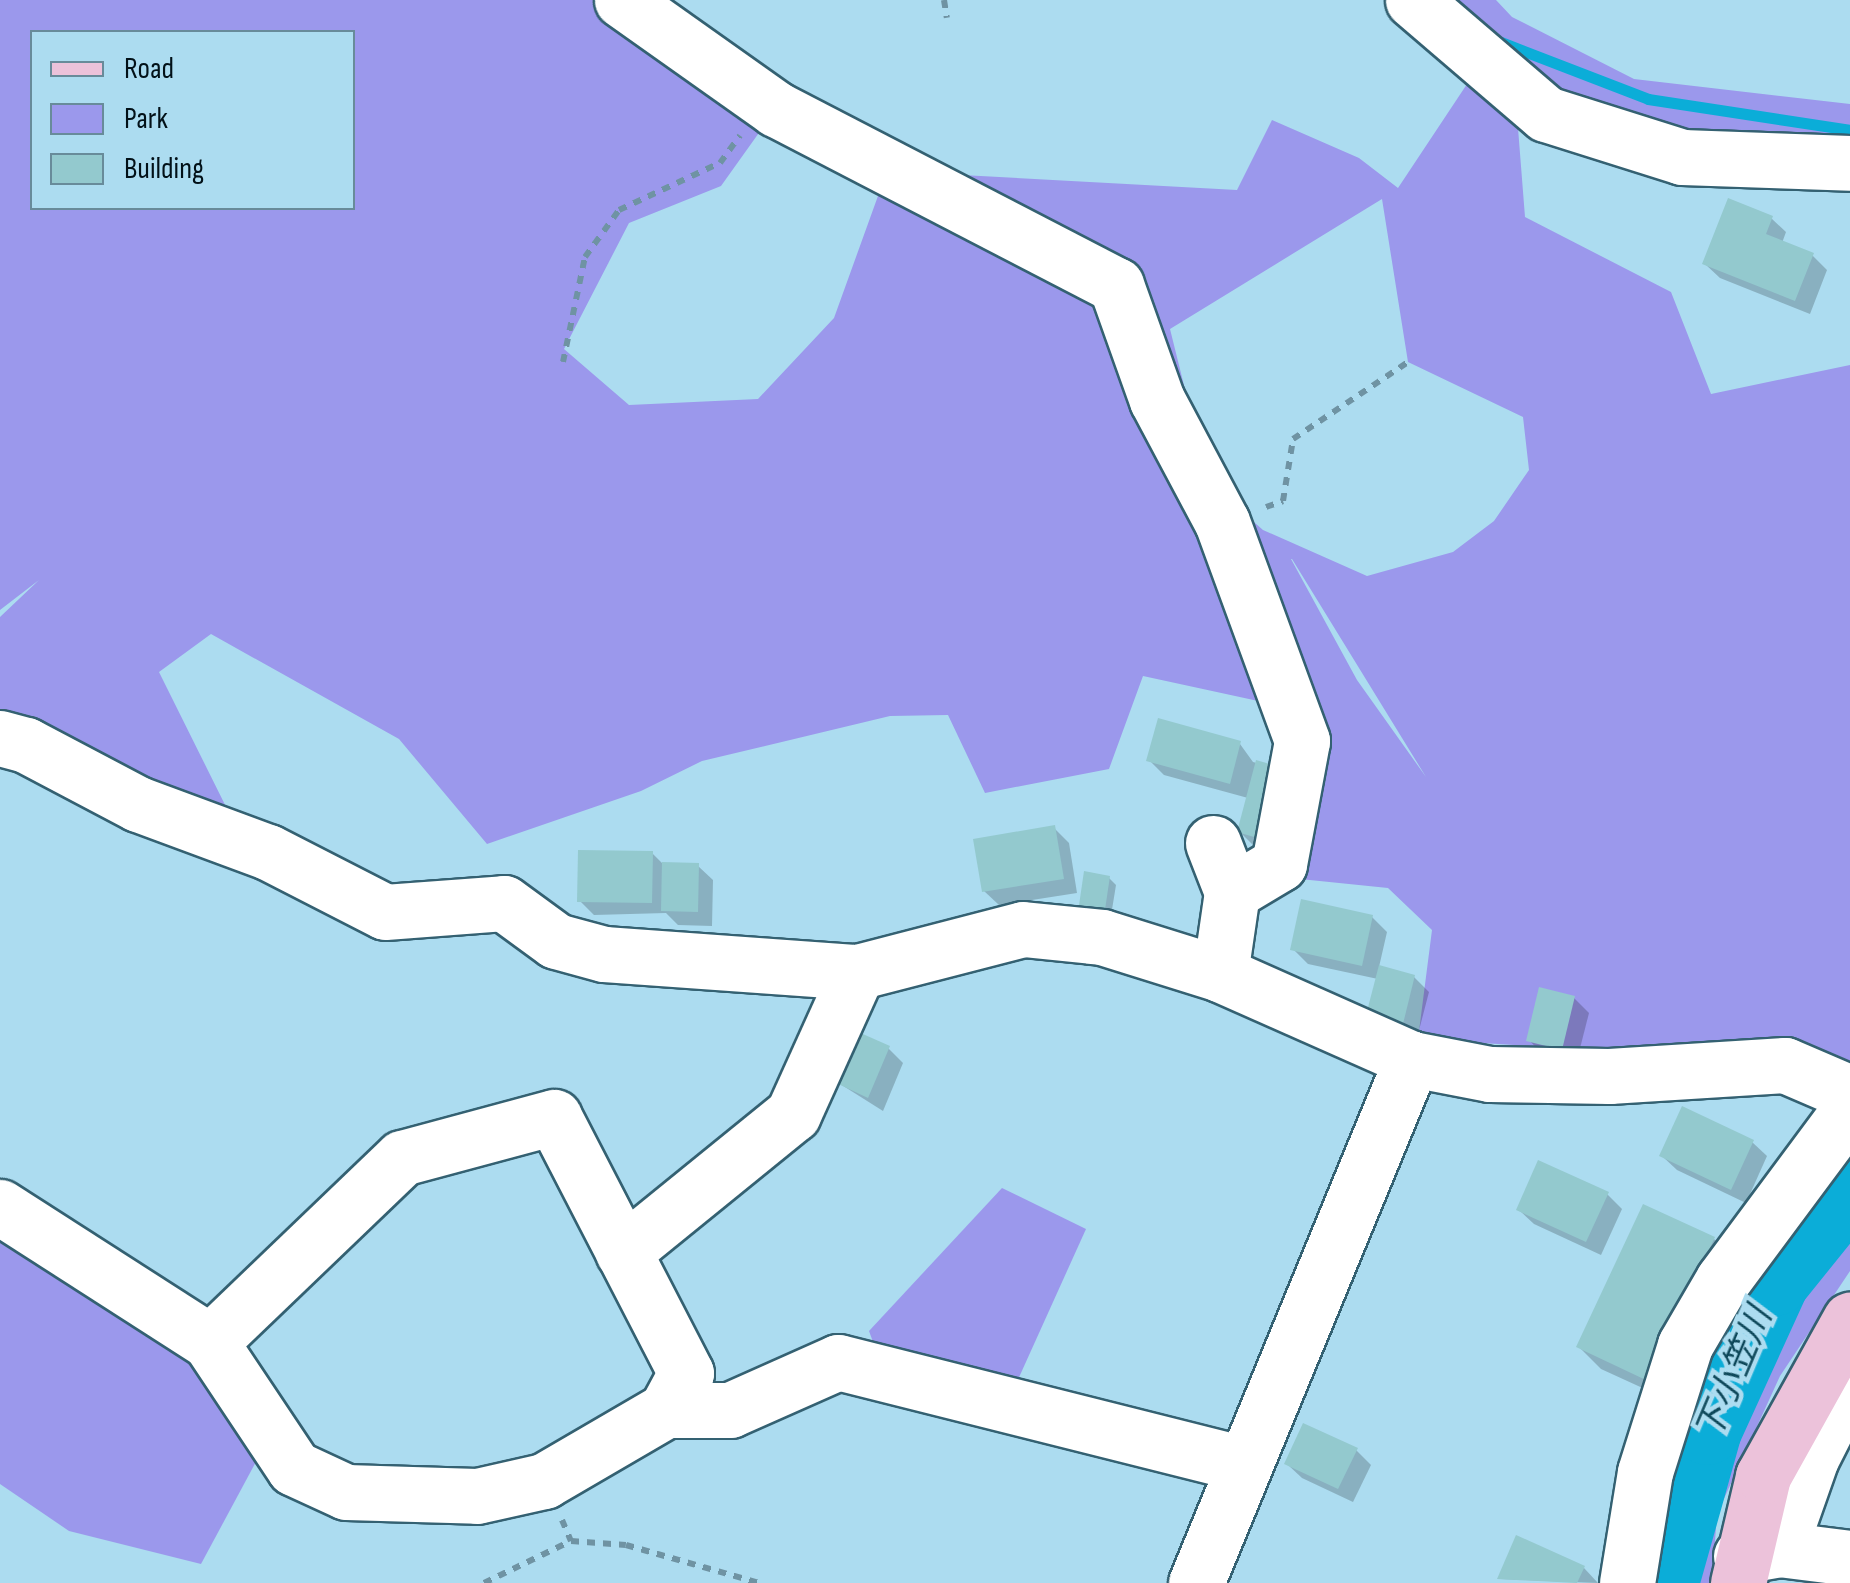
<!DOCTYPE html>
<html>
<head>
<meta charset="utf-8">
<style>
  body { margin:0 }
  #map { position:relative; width:1850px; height:1583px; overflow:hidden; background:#acdcf0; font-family:"Sofia Sans Condensed","Noto Sans JP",sans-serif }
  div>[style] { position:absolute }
  .green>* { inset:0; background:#9b98ec }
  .shadow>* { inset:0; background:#0003 }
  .stream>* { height:11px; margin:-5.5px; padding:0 5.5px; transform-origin:5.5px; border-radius:5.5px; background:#0badd8 }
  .river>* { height:70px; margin:-35px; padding:0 35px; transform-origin:35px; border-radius:35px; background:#0badd8 }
  .building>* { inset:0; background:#93c9ce }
  .path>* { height:6px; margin-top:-3px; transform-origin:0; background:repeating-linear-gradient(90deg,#6f93a3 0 8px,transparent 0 16px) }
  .roads { filter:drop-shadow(2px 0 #346172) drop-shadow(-2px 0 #346172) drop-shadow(0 2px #346172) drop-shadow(0 -2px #346172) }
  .minor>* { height:55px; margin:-27.5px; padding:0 27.5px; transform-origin:27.5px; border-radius:27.5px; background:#fff }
  .major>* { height:55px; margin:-27.5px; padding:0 27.5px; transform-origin:27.5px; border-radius:27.5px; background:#ecc2da }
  span { translate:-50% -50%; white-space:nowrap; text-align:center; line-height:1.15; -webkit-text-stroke:9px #acdcf0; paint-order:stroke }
  .water-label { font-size:35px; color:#0e485a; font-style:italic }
  .legend { position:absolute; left:30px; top:30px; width:325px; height:180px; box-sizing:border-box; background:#acdcf0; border:2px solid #688b9a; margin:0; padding:12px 18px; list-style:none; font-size:30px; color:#021118 }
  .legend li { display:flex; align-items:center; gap:20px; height:50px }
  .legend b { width:50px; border:2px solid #688b9a }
</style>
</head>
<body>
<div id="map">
  <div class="green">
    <i style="clip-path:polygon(evenodd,0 0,671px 0,687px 9px,776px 109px,721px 186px,629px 223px,564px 349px,629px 405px,758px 399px,834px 318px,887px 171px,1237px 190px,1272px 120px,1359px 158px,1398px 188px,1473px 75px,1518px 128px,1525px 217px,1671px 292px,1711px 394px,1850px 365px,1850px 1066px,1418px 1039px,1432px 930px,1388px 888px,1300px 879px,1291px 708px,1143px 676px,1109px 769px,985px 793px,948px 715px,890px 716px,702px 761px,641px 791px,487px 844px,399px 739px,211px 634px,159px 672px,244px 843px,0 743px,0 617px,39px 580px,0 610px,0 0,32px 32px,352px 32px,352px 208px,32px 208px,32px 32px,0 0,1382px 199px,1408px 362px,1523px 417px,1529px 470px,1494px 521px,1453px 552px,1367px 576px,1263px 530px,1208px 482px,1170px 329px,1382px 199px,0 0,1291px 559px,1292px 559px,1426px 777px,1357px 680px,1291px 559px)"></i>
    <i style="clip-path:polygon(1417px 0,1496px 0,1512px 17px,1634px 79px,1850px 104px,1850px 181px,1660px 157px)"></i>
    <i style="clip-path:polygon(1850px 1136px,1850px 1271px,1780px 1376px,1717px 1514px,1712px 1583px,1637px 1583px,1701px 1353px)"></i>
    <i style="clip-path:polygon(1002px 1188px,1086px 1229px,1011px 1395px,877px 1353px,869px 1331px)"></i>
    <i style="clip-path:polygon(0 1239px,219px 1324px,271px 1434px,201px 1564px,69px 1531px,0 1484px)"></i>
  </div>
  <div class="shadow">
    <i style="clip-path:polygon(1771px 218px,1786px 232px,1782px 243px,1812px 255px,1827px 270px,1810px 314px,1720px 278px,1705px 264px)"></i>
    <i style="clip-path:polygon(1240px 744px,1253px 762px,1293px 773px,1290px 856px,1254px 846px,1240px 832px,1248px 798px,1164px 775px,1149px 760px)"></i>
    <i style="clip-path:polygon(1054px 828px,1069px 843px,1077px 893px,999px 905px,984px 891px)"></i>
    <i style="clip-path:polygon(652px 853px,664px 865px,698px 866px,713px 880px,712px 926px,678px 925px,666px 913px,594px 915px,579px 900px)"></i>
    <i style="clip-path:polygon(1109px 878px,1116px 885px,1109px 928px,1087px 925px)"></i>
    <i style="clip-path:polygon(1372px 917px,1387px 932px,1379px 967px,1414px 977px,1429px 992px,1416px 1042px,1383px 1033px,1378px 979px,1308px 964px,1293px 949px)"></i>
    <i style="clip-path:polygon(1574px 998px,1589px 1013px,1576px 1064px,1543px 1055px,1529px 1040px)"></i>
    <i style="clip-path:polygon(888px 1048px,903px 1063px,883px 1111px,837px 1082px)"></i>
    <i style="clip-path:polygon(1752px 1142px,1767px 1156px,1746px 1203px,1677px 1170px,1662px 1156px)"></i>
    <i style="clip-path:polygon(1607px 1194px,1622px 1209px,1601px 1255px,1534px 1224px,1519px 1210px)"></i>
    <i style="clip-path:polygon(1714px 1239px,1736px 1261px,1671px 1401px,1601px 1369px,1579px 1347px)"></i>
    <i style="clip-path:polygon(1356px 1450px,1371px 1465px,1353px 1502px,1302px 1478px,1287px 1464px)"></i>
    <i style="clip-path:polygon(1584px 1568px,1598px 1583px,1500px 1579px)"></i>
  </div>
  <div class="stream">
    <i style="left:1498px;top:41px;width:161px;rotate:21.1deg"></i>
    <i style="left:1648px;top:99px;width:204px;rotate:8.7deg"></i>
  </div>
  <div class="river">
    <i style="left:1664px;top:1583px;width:159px;rotate:-74.3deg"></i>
    <i style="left:1707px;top:1430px;width:164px;rotate:-65.5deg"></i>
    <i style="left:1775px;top:1281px;width:119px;rotate:-51.1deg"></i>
  </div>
  <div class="building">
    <i style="clip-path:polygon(1728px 198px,1773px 216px,1766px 234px,1814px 253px,1795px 301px,1702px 264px)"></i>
    <i style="clip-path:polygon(1158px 718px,1241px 741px,1230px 784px,1146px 761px)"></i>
    <i style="clip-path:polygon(1256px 760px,1294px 771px,1275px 843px,1237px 832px)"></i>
    <i style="clip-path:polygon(1055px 825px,1064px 879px,982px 892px,973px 839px)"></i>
    <i style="clip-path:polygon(578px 850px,653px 851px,652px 903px,577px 902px)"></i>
    <i style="clip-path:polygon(662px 862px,699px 863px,698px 912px,661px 911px)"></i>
    <i style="clip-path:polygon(1084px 871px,1110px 876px,1103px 923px,1077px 919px)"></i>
    <i style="clip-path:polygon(1301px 899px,1373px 915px,1362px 966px,1290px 950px)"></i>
    <i style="clip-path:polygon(1379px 965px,1415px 975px,1402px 1028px,1365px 1019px)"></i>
    <i style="clip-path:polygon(1539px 987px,1575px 996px,1562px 1050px,1526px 1041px)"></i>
    <i style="clip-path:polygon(856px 1031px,890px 1046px,868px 1098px,834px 1082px)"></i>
    <i style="clip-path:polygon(1682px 1106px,1754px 1140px,1731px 1190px,1659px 1156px)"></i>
    <i style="clip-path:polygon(1538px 1160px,1609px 1192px,1586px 1242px,1516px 1210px)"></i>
    <i style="clip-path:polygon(1643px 1204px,1715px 1237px,1648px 1381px,1576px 1347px)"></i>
    <i style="clip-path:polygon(1303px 1423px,1358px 1448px,1338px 1489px,1284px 1464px)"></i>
    <i style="clip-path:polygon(1516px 1535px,1585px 1566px,1577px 1583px,1497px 1579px)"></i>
  </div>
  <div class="path">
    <i style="left:944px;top:0;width:18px;rotate:81deg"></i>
    <i style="left:563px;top:362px;width:107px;rotate:-78.2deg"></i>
    <i style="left:585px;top:257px;width:58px;rotate:-54.1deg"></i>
    <i style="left:619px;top:210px;width:111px;rotate:-25deg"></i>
    <i style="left:720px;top:163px;width:34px;rotate:-54deg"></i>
    <i style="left:1266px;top:507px;width:18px;rotate:-19deg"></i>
    <i style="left:1283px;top:501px;width:63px;rotate:-80.8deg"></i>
    <i style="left:1293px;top:439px;width:138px;rotate:-33.8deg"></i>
    <i style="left:562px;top:1520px;width:23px;rotate:67deg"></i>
    <i style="left:484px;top:1583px;width:97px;rotate:-25.8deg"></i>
    <i style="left:571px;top:1541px;width:55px;rotate:4.2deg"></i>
    <i style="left:626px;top:1545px;width:138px;rotate:15.9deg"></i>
  </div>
  <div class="roads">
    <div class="minor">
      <i style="left:622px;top:0;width:189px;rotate:35.3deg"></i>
      <i style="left:776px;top:109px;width:383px;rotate:27.4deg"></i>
      <i style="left:1116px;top:285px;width:122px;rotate:70.4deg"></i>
      <i style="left:1157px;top:400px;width:138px;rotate:62deg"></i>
      <i style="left:1222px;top:522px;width:233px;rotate:69.9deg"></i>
      <i style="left:1302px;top:741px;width:125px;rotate:100.6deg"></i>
      <i style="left:1279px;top:864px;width:55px;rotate:149.2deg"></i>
      <i style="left:1413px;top:0;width:175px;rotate:40.6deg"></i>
      <i style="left:1546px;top:114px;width:143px;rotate:17.5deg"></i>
      <i style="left:1682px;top:157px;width:168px;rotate:2deg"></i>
      <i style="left:0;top:738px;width:27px;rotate:15deg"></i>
      <i style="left:26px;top:745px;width:127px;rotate:27.8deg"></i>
      <i style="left:138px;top:804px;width:139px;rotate:20.3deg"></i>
      <i style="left:268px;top:852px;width:131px;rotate:27.1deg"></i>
      <i style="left:385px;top:912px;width:119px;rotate:-4.3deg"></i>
      <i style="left:504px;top:903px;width:64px;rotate:36.2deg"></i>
      <i style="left:556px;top:941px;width:50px;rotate:15.2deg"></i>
      <i style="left:604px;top:954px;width:254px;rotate:4.1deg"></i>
      <i style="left:857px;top:972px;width:171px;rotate:-14.5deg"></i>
      <i style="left:1023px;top:929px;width:79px;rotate:5.8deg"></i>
      <i style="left:1102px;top:937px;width:124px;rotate:17.4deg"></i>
      <i style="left:1220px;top:974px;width:210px;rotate:23.9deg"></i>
      <i style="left:1412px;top:1059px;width:79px;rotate:10.9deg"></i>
      <i style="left:1490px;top:1074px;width:119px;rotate:1deg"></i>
      <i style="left:1609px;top:1076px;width:176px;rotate:-3.6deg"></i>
      <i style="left:1785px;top:1065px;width:71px;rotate:23.3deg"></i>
      <i style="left:1213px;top:843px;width:53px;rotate:68.8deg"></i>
      <i style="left:1232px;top:892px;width:83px;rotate:98.3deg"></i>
      <i style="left:0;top:1207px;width:250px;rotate:32.7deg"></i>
      <i style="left:210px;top:1342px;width:151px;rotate:56.3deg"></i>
      <i style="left:294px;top:1468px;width:57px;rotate:24.8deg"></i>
      <i style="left:346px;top:1492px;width:131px;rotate:1.7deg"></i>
      <i style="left:477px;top:1496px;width:69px;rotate:-12.6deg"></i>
      <i style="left:544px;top:1481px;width:141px;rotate:-30.2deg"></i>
      <i style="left:666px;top:1410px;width:42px;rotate:-61.6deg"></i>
      <i style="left:686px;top:1373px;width:288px;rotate:-117.3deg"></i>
      <i style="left:554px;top:1117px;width:157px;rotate:164.9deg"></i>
      <i style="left:402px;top:1158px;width:266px;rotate:136.2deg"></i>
      <i style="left:623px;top:1252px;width:219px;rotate:-39.1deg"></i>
      <i style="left:793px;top:1114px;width:156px;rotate:-65.7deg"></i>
      <i style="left:666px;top:1410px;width:64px"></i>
      <i style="left:730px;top:1410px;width:118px;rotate:-24deg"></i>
      <i style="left:838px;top:1362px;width:419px;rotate:14.1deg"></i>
      <i style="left:1779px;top:1549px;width:72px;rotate:7.2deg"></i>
      <i style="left:1741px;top:1556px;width:39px;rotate:-10deg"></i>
      <i style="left:1779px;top:1549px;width:96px;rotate:-70.6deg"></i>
      <i style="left:1811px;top:1458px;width:86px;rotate:-63.1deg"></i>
      <i style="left:1196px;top:1583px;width:567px;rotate:-67.6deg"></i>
      <i style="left:1627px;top:1583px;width:112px;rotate:-80.8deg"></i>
      <i style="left:1645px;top:1472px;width:133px;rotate:-72.5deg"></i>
      <i style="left:1685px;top:1345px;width:75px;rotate:-59.7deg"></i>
      <i style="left:1723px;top:1280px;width:213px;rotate:-53.4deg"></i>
    </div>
    <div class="major">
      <i style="left:1738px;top:1583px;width:110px;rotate:-76.8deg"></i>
      <i style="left:1763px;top:1476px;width:179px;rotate:-60.9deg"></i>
    </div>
  </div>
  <div class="water-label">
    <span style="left:1735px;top:1374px;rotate:-67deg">下小笠川</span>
  </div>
  <ul class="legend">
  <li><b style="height:12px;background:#ecc2da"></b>Road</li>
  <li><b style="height:28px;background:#9b98ec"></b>Park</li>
  <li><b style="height:28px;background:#93c9ce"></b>Building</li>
  </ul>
</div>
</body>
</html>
